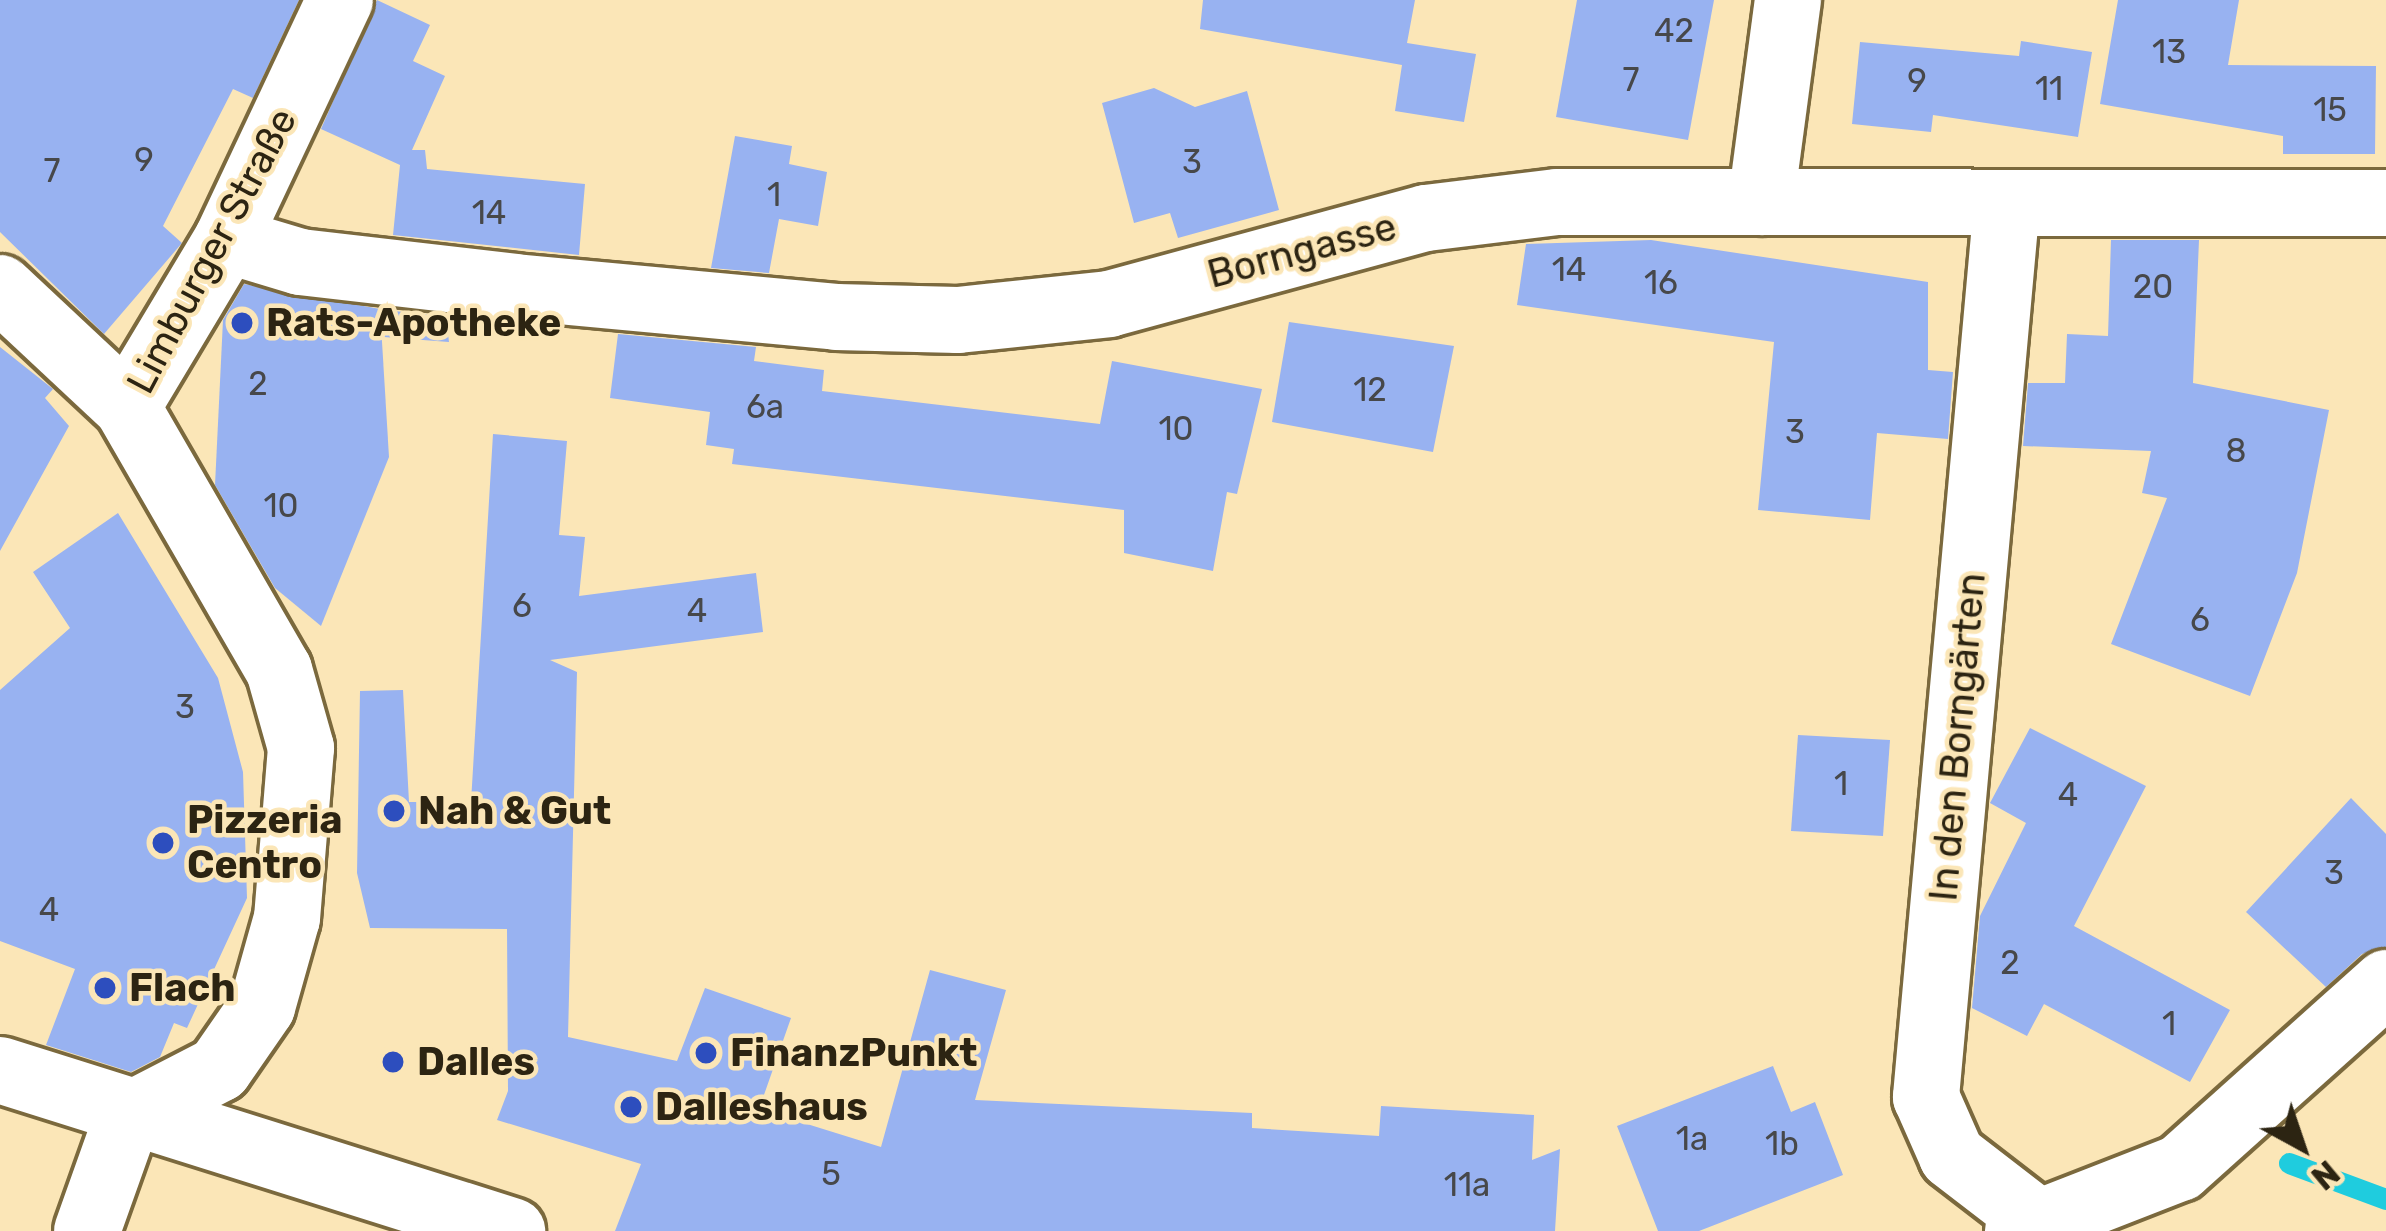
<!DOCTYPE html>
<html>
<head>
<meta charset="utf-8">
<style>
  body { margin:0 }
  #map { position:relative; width:2386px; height:1231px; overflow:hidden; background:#fbe6b7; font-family:Rubik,sans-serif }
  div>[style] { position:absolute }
  .stream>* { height:21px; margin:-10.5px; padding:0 10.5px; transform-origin:10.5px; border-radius:10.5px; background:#1fccde }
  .building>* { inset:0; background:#98b2f1 }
  .roads { filter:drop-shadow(3px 0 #7b693d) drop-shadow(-3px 0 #7b693d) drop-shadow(0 3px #7b693d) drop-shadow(0 -3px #7b693d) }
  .minor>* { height:66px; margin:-33px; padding:0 33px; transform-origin:33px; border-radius:33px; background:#fff }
  .tertiary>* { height:66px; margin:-33px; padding:0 33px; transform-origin:33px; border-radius:33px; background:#fff }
  .dots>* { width:33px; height:33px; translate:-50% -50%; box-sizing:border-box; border:6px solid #fbe6b7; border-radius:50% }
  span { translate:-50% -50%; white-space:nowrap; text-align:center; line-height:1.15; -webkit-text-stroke:9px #fbe6b7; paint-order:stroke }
  .number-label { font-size:33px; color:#47484a }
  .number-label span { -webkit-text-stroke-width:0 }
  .street-label { font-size:39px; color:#2c2412 }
  .poi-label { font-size:39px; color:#2c2412; font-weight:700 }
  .left { translate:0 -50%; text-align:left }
  .north { position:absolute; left:2242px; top:1087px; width:120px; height:120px; -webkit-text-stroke:9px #fbe6b7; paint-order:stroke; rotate:140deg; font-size:33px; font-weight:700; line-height:48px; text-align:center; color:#2c2412 }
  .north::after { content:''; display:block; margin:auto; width:42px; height:54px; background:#2c2412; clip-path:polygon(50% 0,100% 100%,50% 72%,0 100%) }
</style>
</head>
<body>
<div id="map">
  <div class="stream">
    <i style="left:2289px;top:1163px;width:103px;rotate:20.4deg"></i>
  </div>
  <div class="building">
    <i style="clip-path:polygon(0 0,299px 0,253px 98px,233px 89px,163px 226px,182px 243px,104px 334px,0 232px)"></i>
    <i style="clip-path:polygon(377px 0,430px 25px,413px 61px,445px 76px,412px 150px,425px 150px,427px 169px,585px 184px,579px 255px,393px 235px,400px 165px,321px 129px)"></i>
    <i style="clip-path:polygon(1203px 0,1415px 0,1407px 43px,1476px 54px,1464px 122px,1395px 111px,1402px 65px,1200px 29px)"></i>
    <i style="clip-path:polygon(1577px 0,1714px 0,1688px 140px,1556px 117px)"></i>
    <i style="clip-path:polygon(2118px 0,2239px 0,2228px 65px,2376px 66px,2375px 154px,2283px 154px,2283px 136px,2100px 104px)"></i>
    <i style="clip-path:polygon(2021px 41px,2092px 52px,2078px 137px,1933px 115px,1931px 132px,1852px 124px,1860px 42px,2019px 56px)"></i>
    <i style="clip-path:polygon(1154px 88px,1195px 107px,1247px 91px,1279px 210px,1178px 238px,1170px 213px,1134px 223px,1102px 103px)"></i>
    <i style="clip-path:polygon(735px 136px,792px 146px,789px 164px,827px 172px,818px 226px,779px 219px,769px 273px,711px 268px)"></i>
    <i style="clip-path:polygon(1651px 240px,1928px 282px,1928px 370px,1953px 372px,1948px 439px,1877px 433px,1870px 520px,1758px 510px,1774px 342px,1517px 305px,1526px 244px)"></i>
    <i style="clip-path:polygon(2111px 240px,2199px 240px,2193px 383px,2329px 410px,2297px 573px,2250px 696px,2111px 644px,2167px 498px,2142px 493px,2151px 451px,2023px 446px,2028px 383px,2065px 383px,2067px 334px,2108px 336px)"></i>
    <i style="clip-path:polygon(244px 284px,380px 309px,389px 457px,321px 626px,275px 588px,215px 485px,223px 320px)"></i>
    <i style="clip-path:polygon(386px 310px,446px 317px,449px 342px,384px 337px)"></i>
    <i style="clip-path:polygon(1289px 322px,1454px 346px,1433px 452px,1272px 422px)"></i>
    <i style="clip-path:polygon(618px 334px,756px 347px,754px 361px,824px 370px,822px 391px,1100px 424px,1112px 361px,1262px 389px,1237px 494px,1227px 492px,1213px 571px,1124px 553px,1124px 510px,732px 464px,734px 449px,706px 445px,710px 412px,610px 398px)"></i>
    <i style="clip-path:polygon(0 347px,53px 389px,45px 398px,69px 426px,0 551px)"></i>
    <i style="clip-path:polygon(493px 434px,567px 441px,559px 535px,585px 537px,579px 596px,756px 573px,763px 632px,550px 660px,577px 672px,568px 1037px,677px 1061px,705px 988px,791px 1018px,759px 1109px,881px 1147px,930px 970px,1006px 990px,975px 1100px,1252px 1113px,1252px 1128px,1379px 1136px,1381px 1106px,1534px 1115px,1532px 1160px,1560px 1149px,1555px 1231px,615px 1231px,641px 1164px,497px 1120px,508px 1091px,507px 929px,370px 928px,357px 873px,360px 691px,403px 690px,409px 802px,471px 802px)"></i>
    <i style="clip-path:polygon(118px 513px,218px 678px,243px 772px,247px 898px,187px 1028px,174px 1023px,160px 1057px,131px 1072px,46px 1045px,75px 969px,0 941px,0 690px,70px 628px,33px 572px)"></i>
    <i style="clip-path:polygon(2030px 728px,2146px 786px,2074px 926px,2230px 1010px,2190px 1082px,2044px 1004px,2027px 1036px,1972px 1008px,1980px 916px,2026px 823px,1990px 803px)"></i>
    <i style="clip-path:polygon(1798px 735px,1890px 740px,1883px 836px,1791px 831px)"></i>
    <i style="clip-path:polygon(2351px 798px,2386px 834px,2386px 947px,2362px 954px,2326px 987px,2246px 912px)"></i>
    <i style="clip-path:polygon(1773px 1066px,1791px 1112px,1815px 1102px,1843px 1175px,1699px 1231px,1658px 1231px,1617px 1126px)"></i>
  </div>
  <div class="roads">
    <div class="minor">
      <i style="left:1761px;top:202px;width:204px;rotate:-82.4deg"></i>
      <i style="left:2007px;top:203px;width:898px;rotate:95.18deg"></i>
      <i style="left:1926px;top:1097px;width:64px;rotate:66.2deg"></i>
      <i style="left:1952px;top:1156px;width:110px;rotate:37.6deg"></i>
      <i style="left:227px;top:240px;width:76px;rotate:16.8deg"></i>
      <i style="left:300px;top:262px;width:216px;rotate:6.6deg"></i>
      <i style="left:515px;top:287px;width:322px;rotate:5.3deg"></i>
      <i style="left:836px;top:317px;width:122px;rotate:1.4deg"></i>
      <i style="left:958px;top:320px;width:152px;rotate:-6deg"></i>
      <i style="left:1109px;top:304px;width:328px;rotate:-15.2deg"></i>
      <i style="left:1426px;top:218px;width:132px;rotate:-7deg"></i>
      <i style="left:1557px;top:202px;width:829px;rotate:0.07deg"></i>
      <i style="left:0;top:288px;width:174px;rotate:43.1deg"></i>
      <i style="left:127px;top:407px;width:304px;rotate:60deg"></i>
      <i style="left:279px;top:670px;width:81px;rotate:74.2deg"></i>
      <i style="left:301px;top:748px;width:171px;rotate:94.7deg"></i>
      <i style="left:287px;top:918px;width:92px;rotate:105.7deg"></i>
      <i style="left:262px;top:1007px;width:75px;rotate:124.7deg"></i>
      <i style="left:219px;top:1069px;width:102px;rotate:152.7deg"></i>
      <i style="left:127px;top:407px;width:195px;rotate:-59.1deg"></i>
      <i style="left:227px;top:240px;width:265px;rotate:-64.8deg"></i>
      <i style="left:0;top:1070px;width:537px;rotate:17.46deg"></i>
      <i style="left:87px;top:1231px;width:122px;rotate:-70.4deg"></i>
    </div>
    <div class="tertiary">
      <i style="left:2018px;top:1231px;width:174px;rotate:-21.3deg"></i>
      <i style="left:2180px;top:1168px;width:277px;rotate:-41.9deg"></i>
    </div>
  </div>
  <div class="dots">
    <i style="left:242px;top:323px;background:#2d4ebe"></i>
    <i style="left:394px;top:811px;background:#2d4ebe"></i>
    <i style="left:163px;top:843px;background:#2d4ebe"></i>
    <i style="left:105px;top:988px;background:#2d4ebe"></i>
    <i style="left:706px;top:1053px;background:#2d4ebe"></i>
    <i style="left:393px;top:1062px;background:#2d4ebe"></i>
    <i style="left:631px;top:1107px;background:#2d4ebe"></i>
  </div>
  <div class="number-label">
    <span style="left:1674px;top:31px">42</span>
    <span style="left:2169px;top:52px">13</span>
    <span style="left:1631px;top:80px">7</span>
    <span style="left:1917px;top:81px">9</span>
    <span style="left:2049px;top:89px">11</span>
    <span style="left:2330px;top:110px">15</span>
    <span style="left:144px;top:160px">9</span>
    <span style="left:1192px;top:162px">3</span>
    <span style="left:52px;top:171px">7</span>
    <span style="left:774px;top:195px">1</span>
    <span style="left:489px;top:213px">14</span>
    <span style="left:1569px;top:270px">14</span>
    <span style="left:1661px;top:283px">16</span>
    <span style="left:2153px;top:287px">20</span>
    <span style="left:258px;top:384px">2</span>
    <span style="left:1370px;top:390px">12</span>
    <span style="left:765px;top:407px">6a</span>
    <span style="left:1176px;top:429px">10</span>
    <span style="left:1795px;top:432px">3</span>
    <span style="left:2236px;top:451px">8</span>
    <span style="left:281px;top:506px">10</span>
    <span style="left:522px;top:606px">6</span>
    <span style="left:697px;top:611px">4</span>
    <span style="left:2200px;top:620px">6</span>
    <span style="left:185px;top:707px">3</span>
    <span style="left:1841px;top:784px">1</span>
    <span style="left:2068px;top:795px">4</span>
    <span style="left:2334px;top:873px">3</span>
    <span style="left:49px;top:910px">4</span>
    <span style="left:2010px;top:963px">2</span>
    <span style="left:2169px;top:1024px">1</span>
    <span style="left:1692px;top:1139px">1a</span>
    <span style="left:1782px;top:1144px">1b</span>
    <span style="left:831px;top:1174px">5</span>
    <span style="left:1467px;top:1185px">11a</span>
  </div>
  <div class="street-label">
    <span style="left:212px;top:251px;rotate:-62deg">Limburger Straße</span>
    <span style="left:1302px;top:251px;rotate:-15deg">Borngasse</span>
    <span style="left:1958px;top:737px;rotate:-85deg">In den Borngärten</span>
  </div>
  <div class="poi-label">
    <span class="left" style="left:266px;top:323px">Rats-Apotheke</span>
    <span class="left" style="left:418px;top:811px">Nah &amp; Gut</span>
    <span class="left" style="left:187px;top:843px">Pizzeria<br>Centro</span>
    <span class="left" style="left:129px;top:988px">Flach</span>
    <span class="left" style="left:730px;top:1053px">FinanzPunkt</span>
    <span class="left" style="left:417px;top:1062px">Dalles</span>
    <span class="left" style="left:655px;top:1107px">Dalleshaus</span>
  </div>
  <div class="north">N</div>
</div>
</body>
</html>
